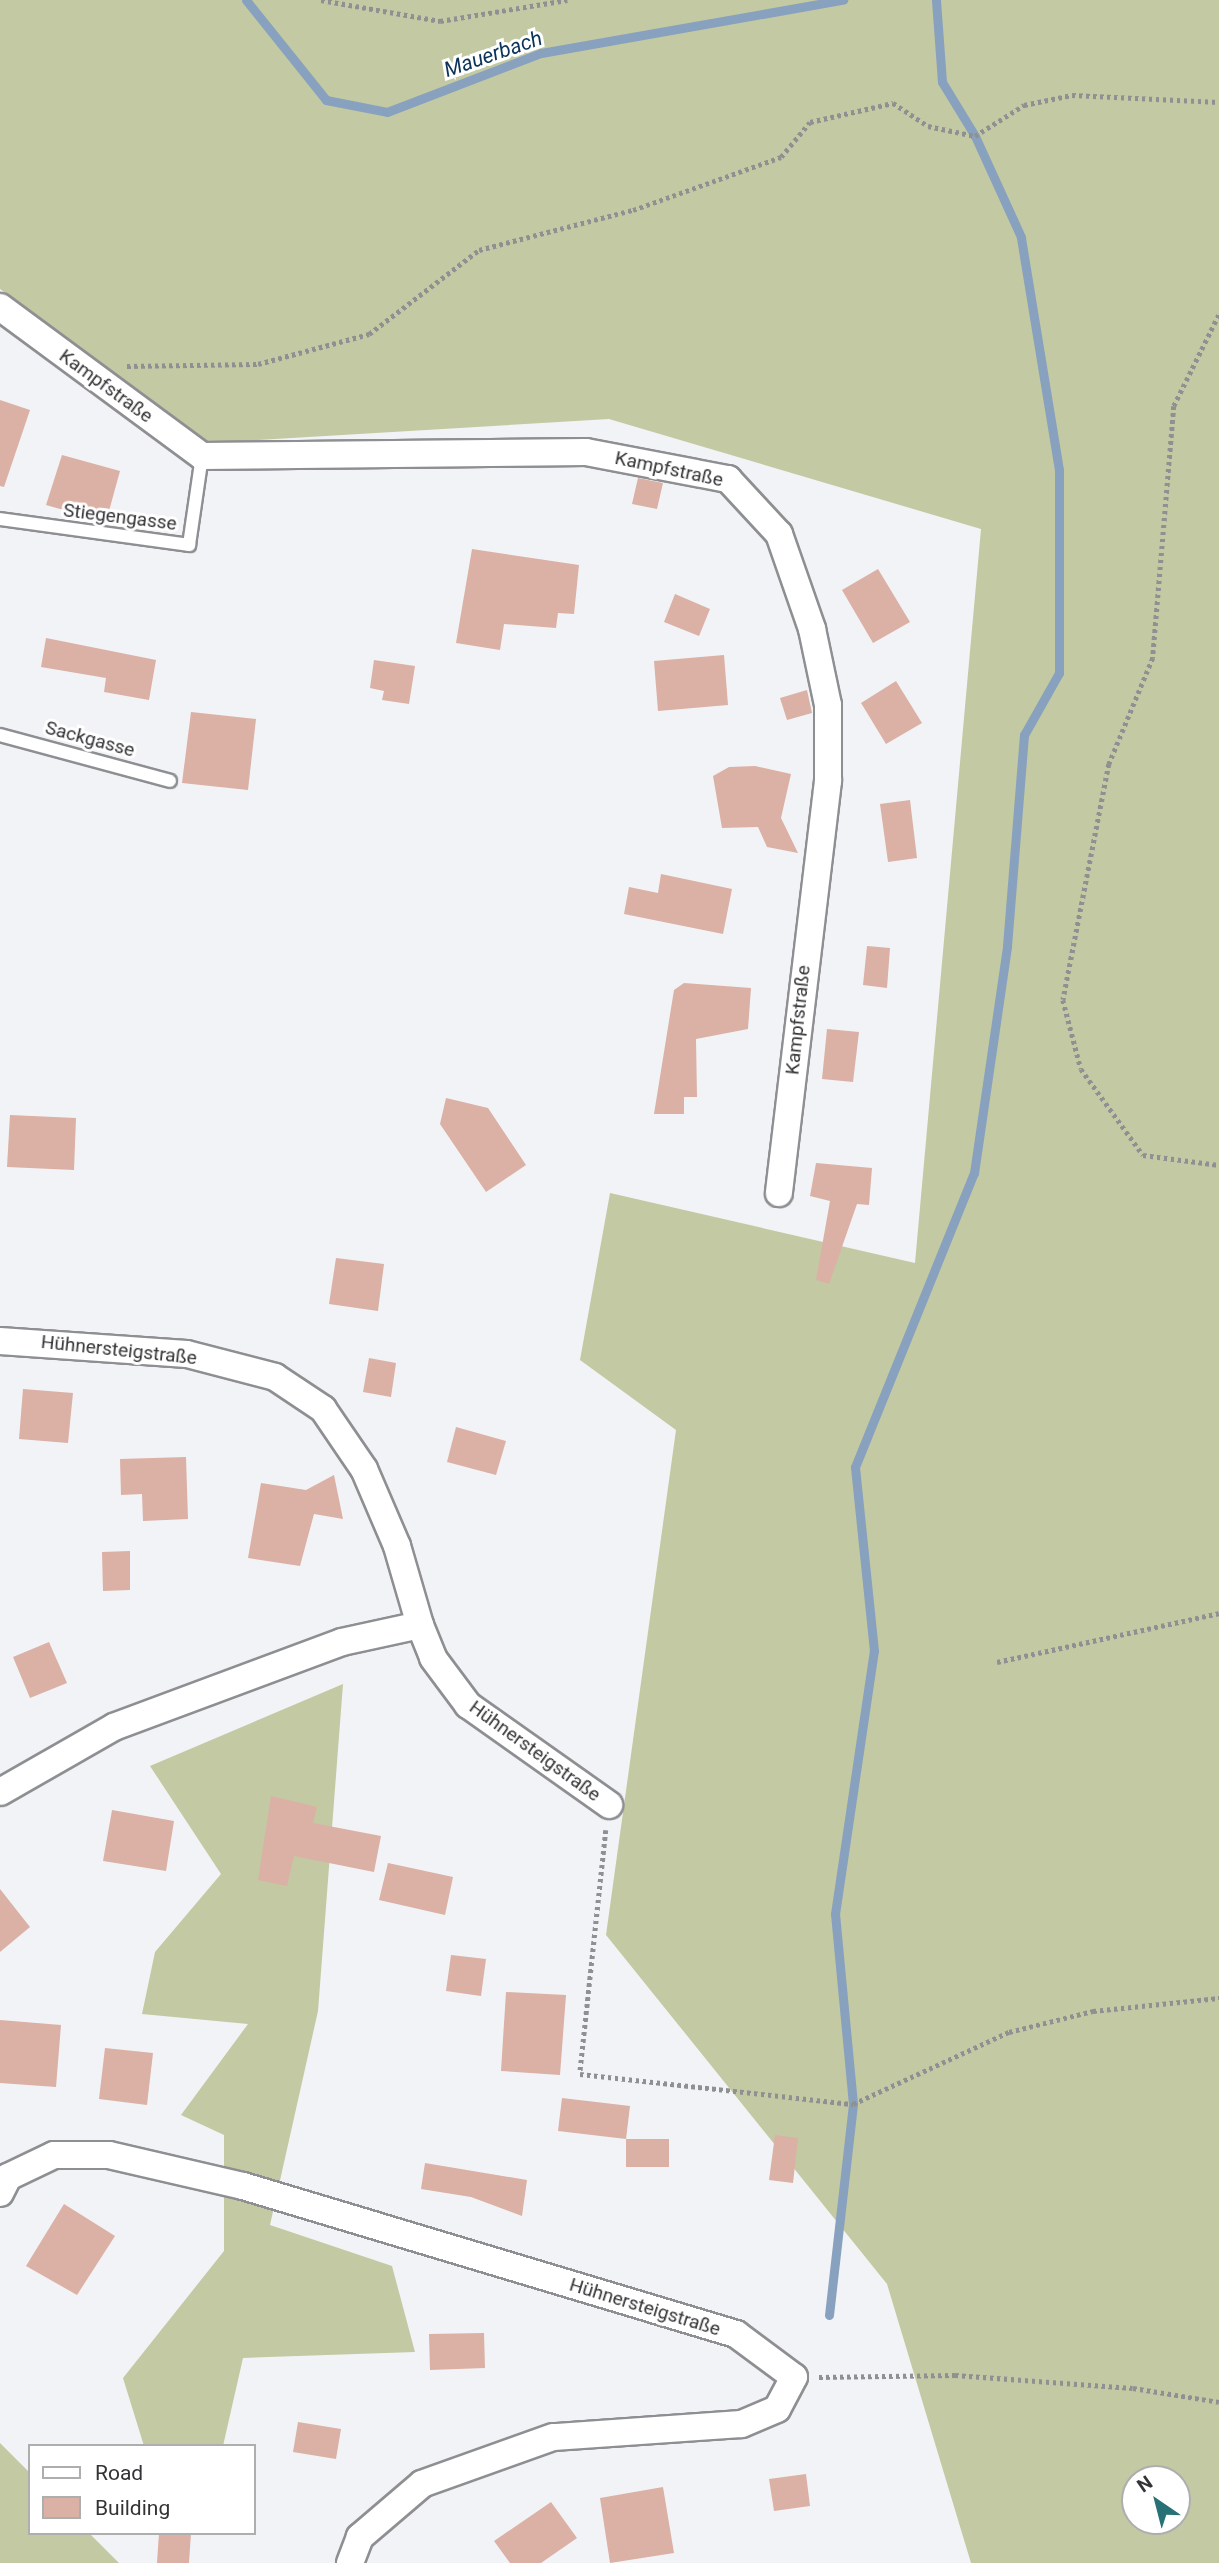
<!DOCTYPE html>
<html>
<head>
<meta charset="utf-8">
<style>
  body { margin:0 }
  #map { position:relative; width:1219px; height:2563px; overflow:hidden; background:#f2f3f6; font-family:Roboto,sans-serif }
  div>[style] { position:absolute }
  .forest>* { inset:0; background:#c3c9a2 }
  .stream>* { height:9px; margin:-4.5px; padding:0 4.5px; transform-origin:4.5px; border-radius:4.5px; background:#87a1bf }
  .building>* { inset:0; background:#dbb0a5 }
  .path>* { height:4.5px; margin-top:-2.25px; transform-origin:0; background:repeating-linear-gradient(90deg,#8f9092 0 3.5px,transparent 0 7px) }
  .roads { filter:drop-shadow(2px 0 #8e8f92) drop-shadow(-2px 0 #8e8f92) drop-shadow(0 2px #8e8f92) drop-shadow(0 -2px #8e8f92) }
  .service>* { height:12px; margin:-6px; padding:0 6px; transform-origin:6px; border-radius:6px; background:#fff }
  .minor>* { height:26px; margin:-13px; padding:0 13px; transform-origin:13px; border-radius:13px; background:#fff }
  span { translate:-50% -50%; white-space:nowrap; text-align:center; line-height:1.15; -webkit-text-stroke:6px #fff; paint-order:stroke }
  .street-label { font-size:19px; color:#333435 }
  .water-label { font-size:21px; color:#0b335a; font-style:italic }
  .legend { position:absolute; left:28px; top:2444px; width:228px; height:91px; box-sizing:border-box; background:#fff; border:2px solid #adaeae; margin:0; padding:9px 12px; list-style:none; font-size:21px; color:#333435 }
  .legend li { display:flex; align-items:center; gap:14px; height:35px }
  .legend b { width:35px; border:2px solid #adaeae }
  .north { position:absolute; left:1121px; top:2465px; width:70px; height:70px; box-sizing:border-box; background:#fff; border:2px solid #adaeae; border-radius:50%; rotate:325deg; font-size:19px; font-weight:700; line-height:28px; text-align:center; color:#333435 }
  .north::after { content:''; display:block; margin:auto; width:24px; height:32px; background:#277177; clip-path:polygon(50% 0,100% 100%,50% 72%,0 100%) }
</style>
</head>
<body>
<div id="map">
  <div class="forest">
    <i style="clip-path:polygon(evenodd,0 0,1219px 0,1219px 2563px,971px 2563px,887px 2284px,606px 1935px,676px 1430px,580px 1360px,610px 1193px,915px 1263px,981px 529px,609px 419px,208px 443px,0 289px,0 0,1135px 2479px,1177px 2479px,1177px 2521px,1135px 2521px,1135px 2479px)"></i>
    <i style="clip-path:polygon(343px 1684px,318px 2011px,270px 2225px,392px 2266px,415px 2352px,243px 2358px,223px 2446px,144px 2446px,123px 2378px,224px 2251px,224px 2135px,181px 2115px,248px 2024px,142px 2014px,155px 1952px,221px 1874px,150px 1766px)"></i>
    <i style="clip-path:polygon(0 2443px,30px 2473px,30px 2533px,89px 2533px,119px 2563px,0 2563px)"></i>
  </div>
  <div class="stream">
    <i style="left:246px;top:0;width:128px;rotate:51.3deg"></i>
    <i style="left:326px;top:100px;width:62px;rotate:11.1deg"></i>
    <i style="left:387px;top:112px;width:165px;rotate:-21deg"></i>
    <i style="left:541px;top:53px;width:307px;rotate:-10deg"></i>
    <i style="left:829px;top:2315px;width:212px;rotate:-83.5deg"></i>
    <i style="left:853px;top:2104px;width:191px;rotate:-95.4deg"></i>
    <i style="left:835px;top:1914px;width:266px;rotate:-81.6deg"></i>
    <i style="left:874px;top:1651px;width:185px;rotate:-95.9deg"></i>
    <i style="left:855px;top:1467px;width:317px;rotate:-68deg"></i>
    <i style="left:974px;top:1173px;width:229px;rotate:-81.7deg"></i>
    <i style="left:1007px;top:946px;width:212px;rotate:-85.4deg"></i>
    <i style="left:1024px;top:735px;width:71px;rotate:-60.6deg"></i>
    <i style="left:1059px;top:673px;width:203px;rotate:-90deg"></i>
    <i style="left:1059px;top:470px;width:236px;rotate:-99.3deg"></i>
    <i style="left:1021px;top:237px;width:111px;rotate:-114.5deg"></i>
    <i style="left:975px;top:136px;width:63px;rotate:-121.4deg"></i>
    <i style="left:942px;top:82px;width:82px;rotate:-94.2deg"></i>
  </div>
  <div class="building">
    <i style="clip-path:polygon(0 400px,30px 410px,4px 487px,0 486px)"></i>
    <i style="clip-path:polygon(62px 455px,120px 471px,106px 522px,46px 505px)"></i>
    <i style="clip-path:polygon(638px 478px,663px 483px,657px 509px,632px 504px)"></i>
    <i style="clip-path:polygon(472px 549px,579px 565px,574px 614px,558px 613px,556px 628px,504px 624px,500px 650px,456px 643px)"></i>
    <i style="clip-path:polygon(878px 569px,910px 622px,873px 643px,842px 590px)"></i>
    <i style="clip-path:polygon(675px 594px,710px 609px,699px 636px,664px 622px)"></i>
    <i style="clip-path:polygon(46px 638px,156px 660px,149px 700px,104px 692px,106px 678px,41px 667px)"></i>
    <i style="clip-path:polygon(724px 655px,728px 705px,658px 711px,654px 661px)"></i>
    <i style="clip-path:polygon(374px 660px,415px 666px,409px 704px,382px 700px,384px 691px,370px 688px)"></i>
    <i style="clip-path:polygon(896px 681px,922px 723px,886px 744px,861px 703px)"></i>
    <i style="clip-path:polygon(807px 690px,812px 713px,787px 720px,780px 698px)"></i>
    <i style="clip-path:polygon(191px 712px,256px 719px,248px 790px,182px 783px)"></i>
    <i style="clip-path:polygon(755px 766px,791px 774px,781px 818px,798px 853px,767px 847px,758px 827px,722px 828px,713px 776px,729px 767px)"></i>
    <i style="clip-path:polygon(910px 800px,917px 858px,888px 862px,880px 804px)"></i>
    <i style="clip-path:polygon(661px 874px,732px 889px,723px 934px,624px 914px,629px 887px,658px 893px)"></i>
    <i style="clip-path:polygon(867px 946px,890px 948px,887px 988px,863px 985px)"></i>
    <i style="clip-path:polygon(684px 983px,751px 988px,748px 1029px,696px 1039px,697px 1097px,684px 1097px,684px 1114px,654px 1114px,674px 990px)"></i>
    <i style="clip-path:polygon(827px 1029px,859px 1032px,853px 1082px,822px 1079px)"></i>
    <i style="clip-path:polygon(446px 1098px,488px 1108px,526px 1165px,486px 1192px,440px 1124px)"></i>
    <i style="clip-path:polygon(10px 1115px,76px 1118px,74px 1170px,7px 1167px)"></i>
    <i style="clip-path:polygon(816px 1163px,872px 1168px,869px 1205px,857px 1204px,829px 1284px,816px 1280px,830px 1201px,810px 1196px)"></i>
    <i style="clip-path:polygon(336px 1258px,384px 1264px,378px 1311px,329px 1304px)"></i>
    <i style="clip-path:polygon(369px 1358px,396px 1363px,391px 1397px,363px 1392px)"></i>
    <i style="clip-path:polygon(23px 1389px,73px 1393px,68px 1443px,19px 1439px)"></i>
    <i style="clip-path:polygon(456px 1427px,506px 1441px,496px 1475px,447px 1462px)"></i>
    <i style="clip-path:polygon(186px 1457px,188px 1519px,143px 1521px,142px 1494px,121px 1495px,120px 1459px)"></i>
    <i style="clip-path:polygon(334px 1475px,343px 1519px,314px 1514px,300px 1566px,248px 1558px,261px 1483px,306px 1490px)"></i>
    <i style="clip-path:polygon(130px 1551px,130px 1590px,103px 1591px,102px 1552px)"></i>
    <i style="clip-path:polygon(49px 1642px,67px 1683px,30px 1698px,13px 1657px)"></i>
    <i style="clip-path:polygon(271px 1796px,317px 1807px,313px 1823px,381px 1836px,374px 1872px,294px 1856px,287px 1886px,258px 1880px)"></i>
    <i style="clip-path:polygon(112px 1810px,174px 1821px,166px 1871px,103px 1861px)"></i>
    <i style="clip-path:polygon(388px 1863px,453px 1877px,445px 1915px,379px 1900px)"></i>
    <i style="clip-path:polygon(0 1889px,30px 1927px,0 1952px)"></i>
    <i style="clip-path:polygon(451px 1955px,486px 1959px,481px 1996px,446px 1991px)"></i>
    <i style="clip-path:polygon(506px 1992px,566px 1995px,560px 2075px,501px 2071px)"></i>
    <i style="clip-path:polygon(0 2020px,61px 2025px,56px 2087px,0 2083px)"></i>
    <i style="clip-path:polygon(105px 2048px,153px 2053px,147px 2105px,99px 2099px)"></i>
    <i style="clip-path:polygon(562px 2098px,630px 2106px,626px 2139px,558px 2131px)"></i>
    <i style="clip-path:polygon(775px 2135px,798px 2138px,793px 2183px,769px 2180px)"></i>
    <i style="clip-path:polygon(626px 2139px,669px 2139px,669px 2167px,626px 2167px)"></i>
    <i style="clip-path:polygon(425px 2163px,527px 2180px,522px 2216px,471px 2197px,421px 2189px)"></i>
    <i style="clip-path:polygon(64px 2204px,115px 2236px,77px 2295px,26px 2266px)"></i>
    <i style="clip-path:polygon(484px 2333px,485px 2368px,430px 2370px,429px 2334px)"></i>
    <i style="clip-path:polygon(298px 2422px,341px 2429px,336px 2459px,293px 2452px)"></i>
    <i style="clip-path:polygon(806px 2474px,810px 2506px,774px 2511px,769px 2479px)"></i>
    <i style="clip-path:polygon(663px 2487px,674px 2553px,610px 2563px,600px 2498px)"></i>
    <i style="clip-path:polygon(551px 2502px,577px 2538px,541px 2563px,510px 2563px,494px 2541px)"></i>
    <i style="clip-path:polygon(159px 2533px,191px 2533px,189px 2563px,157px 2563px)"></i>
  </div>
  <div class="path">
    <i style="left:321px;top:0;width:121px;rotate:10deg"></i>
    <i style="left:440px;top:21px;width:129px;rotate:-9.4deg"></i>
    <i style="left:1219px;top:315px;width:102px;rotate:116.3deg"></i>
    <i style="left:1174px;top:406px;width:253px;rotate:94.8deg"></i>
    <i style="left:1153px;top:658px;width:115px;rotate:112.5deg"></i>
    <i style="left:1109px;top:764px;width:240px;rotate:101deg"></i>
    <i style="left:1063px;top:1000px;width:71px;rotate:75.4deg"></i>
    <i style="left:1081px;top:1069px;width:106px;rotate:54.2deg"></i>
    <i style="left:1143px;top:1155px;width:77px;rotate:7.5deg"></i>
    <i style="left:127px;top:366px;width:131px;rotate:-0.9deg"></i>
    <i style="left:258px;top:364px;width:115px;rotate:-15.1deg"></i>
    <i style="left:369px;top:334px;width:138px;rotate:-37.4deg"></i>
    <i style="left:479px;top:250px;width:159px;rotate:-14.6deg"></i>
    <i style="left:633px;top:210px;width:157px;rotate:-19.7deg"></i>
    <i style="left:781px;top:157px;width:45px;rotate:-50.4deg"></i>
    <i style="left:810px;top:122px;width:85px;rotate:-12.9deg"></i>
    <i style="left:893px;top:103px;width:42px;rotate:33.3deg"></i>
    <i style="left:928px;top:126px;width:48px;rotate:12deg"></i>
    <i style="left:975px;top:136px;width:58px;rotate:-32.3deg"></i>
    <i style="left:1024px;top:105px;width:49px;rotate:-11.8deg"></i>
    <i style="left:1072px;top:95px;width:147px;rotate:2.7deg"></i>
    <i style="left:997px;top:1662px;width:227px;rotate:-12.4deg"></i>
    <i style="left:606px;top:1830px;width:245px;rotate:96.1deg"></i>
    <i style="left:580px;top:2074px;width:275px;rotate:6.3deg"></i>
    <i style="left:853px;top:2104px;width:172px;rotate:-24.8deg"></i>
    <i style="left:1009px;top:2032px;width:87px;rotate:-14deg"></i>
    <i style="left:1093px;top:2011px;width:127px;rotate:-5.9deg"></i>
    <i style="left:819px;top:2377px;width:136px;rotate:-0.8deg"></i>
    <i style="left:955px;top:2375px;width:178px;rotate:4.2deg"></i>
    <i style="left:1133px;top:2388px;width:87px;rotate:9.2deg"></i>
  </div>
  <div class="roads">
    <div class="service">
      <i style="left:0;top:519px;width:191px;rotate:7.8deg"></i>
      <i style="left:189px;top:545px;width:90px;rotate:-81.7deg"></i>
      <i style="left:0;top:735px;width:176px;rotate:15.1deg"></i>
    </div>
    <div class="minor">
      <i style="left:0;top:307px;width:251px;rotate:36.4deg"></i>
      <i style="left:202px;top:456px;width:384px;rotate:-0.6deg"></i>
      <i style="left:586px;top:452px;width:145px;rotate:10.8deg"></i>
      <i style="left:728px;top:479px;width:75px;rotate:47.2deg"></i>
      <i style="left:779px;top:534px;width:101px;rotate:70.8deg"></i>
      <i style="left:812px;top:629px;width:78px;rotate:78.1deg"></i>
      <i style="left:828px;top:705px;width:76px;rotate:90deg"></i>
      <i style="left:828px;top:781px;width:415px;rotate:96.8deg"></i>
      <i style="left:0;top:1341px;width:187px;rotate:4deg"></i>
      <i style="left:187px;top:1354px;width:91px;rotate:14.6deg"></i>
      <i style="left:275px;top:1377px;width:58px;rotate:33.7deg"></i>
      <i style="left:323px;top:1409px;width:73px;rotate:55.7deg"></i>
      <i style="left:364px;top:1469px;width:84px;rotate:66.8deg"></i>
      <i style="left:397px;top:1546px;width:82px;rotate:73.8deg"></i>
      <i style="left:420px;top:1625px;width:80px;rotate:167.7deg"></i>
      <i style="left:342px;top:1642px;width:243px;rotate:159.6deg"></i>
      <i style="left:114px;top:1727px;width:131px;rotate:150.3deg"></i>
      <i style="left:420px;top:1625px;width:35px;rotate:68deg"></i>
      <i style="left:433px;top:1658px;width:59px;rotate:53.3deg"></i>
      <i style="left:468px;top:1705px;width:173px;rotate:35.3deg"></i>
      <i style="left:0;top:2193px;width:18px;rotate:-63deg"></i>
      <i style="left:8px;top:2177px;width:51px;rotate:-25.6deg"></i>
      <i style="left:54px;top:2155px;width:55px"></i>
      <i style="left:109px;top:2155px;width:138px;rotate:13deg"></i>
      <i style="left:243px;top:2186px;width:515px;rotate:16.71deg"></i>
      <i style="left:736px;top:2334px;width:72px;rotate:36.6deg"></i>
      <i style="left:794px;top:2377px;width:36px;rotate:118deg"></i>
      <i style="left:777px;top:2409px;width:39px;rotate:157deg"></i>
      <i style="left:741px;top:2424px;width:188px;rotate:176deg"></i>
      <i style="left:553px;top:2437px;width:139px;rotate:160.3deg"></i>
      <i style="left:422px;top:2484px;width:82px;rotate:139.5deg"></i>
      <i style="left:360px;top:2537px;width:28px;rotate:111deg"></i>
    </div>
  </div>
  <div class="street-label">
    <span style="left:106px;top:386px;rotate:36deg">Kampfstraße</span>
    <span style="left:669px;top:469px;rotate:12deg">Kampfstraße</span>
    <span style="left:120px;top:517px;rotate:7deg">Stiegengasse</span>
    <span style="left:90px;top:739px;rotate:15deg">Sackgasse</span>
    <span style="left:798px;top:1020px;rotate:-84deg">Kampfstraße</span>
    <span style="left:119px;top:1350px;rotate:6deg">Hühnersteigstraße</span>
    <span style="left:535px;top:1751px;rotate:36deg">Hühnersteigstraße</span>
    <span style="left:645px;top:2307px;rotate:17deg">Hühnersteigstraße</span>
  </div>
  <div class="water-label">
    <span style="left:493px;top:54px;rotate:-19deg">Mauerbach</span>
  </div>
  <ul class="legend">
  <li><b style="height:9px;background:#fff"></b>Road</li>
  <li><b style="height:19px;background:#dbb0a5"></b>Building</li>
  </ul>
  <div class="north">N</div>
</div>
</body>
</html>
